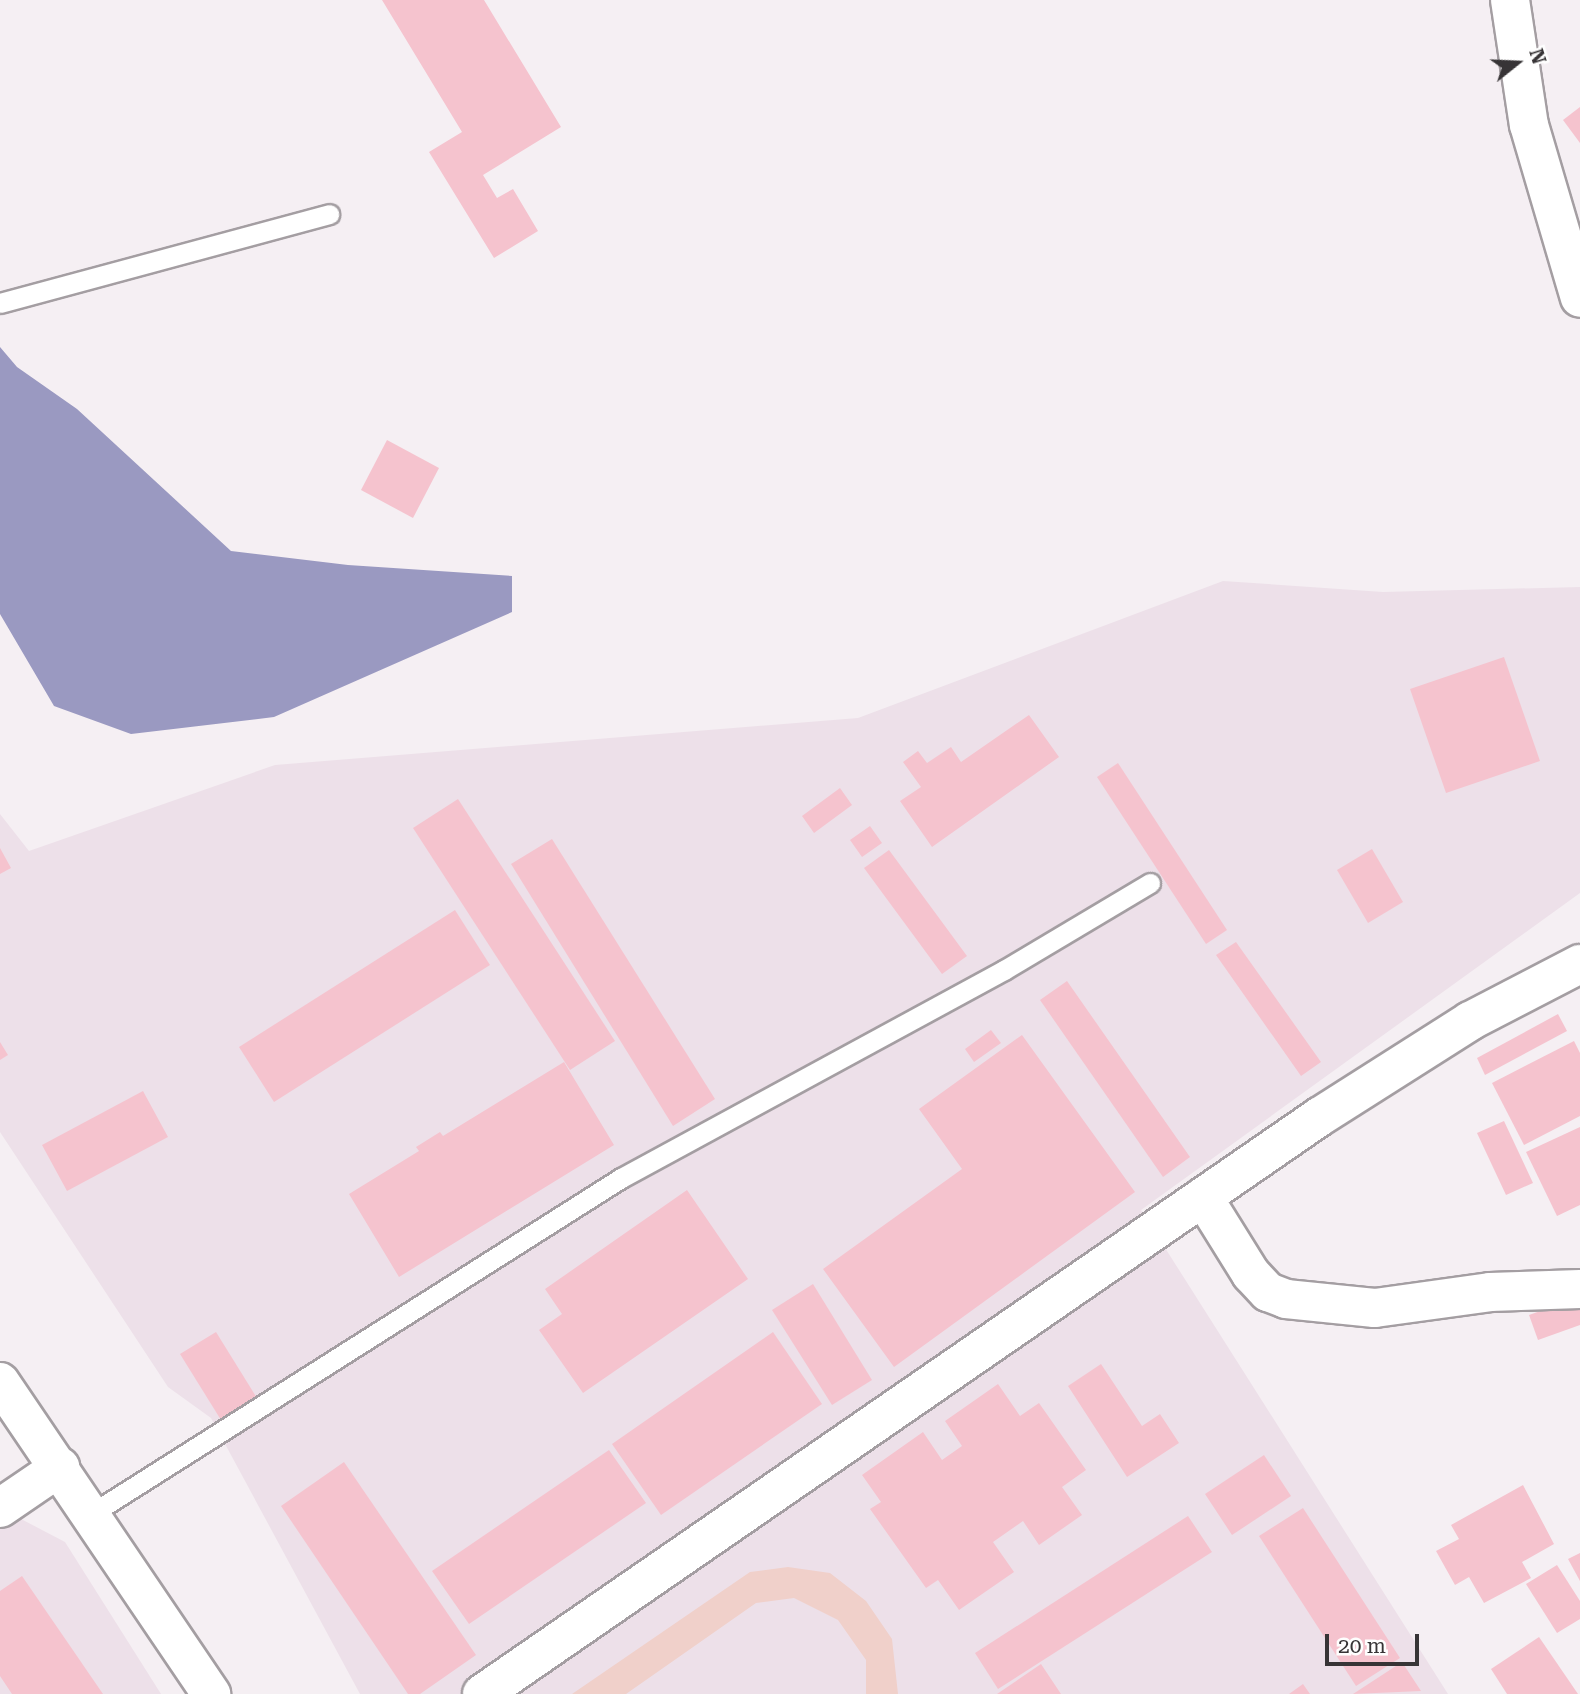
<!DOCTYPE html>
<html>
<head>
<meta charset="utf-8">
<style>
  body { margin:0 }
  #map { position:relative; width:1580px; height:1694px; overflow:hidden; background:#f5eff3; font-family:"Roboto Serif",serif }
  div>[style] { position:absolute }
  .built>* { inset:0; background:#ede0e9 }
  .green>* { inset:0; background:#f0d0ca }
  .water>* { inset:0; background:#9a99c1 }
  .building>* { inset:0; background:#f5c3ce }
  .roads { filter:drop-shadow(2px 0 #a49ea2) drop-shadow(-2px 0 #a49ea2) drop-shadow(0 2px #a49ea2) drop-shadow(0 -2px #a49ea2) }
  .lane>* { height:19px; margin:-9.5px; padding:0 9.5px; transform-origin:9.5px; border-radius:9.5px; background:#fff }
  .street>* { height:38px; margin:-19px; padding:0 19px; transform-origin:19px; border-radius:19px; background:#fff }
  .primary>* { height:38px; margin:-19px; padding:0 19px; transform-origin:19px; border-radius:19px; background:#fff }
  span { translate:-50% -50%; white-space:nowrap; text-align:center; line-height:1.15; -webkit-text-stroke:5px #fefefe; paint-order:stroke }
  .north { position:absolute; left:1482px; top:28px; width:70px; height:70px; -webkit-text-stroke:5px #fefefe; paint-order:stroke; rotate:72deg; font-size:19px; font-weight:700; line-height:28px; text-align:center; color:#373436 }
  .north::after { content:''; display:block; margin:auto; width:24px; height:32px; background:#373436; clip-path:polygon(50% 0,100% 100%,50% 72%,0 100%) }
  .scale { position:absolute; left:1325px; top:1634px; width:94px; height:32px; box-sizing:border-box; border:4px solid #373436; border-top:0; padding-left:9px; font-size:21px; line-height:24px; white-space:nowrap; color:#373436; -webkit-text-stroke:5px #fefefe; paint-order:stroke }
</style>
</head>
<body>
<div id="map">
  <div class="built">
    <i style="clip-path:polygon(1223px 581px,1383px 592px,1580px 587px,1580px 893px,1141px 1210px,1448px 1694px,360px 1694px,211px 1418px,168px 1387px,0 1132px,0 814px,29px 851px,275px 765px,858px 718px)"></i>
    <i style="clip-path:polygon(0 1508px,65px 1542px,161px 1694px,0 1694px)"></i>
  </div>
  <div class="green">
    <i style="clip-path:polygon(788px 1567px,830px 1573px,866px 1601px,892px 1639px,898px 1694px,866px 1694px,866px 1660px,838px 1620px,794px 1598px,756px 1603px,626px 1694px,572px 1694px,750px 1572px)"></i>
  </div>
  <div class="water">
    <i style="clip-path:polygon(0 347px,17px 367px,77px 409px,231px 551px,348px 565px,512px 576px,512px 612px,274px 717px,131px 734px,54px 706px,0 614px)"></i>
  </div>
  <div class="building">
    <i style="clip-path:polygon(382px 0,484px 0,561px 127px,483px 175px,497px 198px,513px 189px,538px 231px,494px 258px,429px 152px,462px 132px)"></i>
    <i style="clip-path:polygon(1580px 107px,1580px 143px,1563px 120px)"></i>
    <i style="clip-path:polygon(387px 440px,439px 468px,413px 518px,361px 490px)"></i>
    <i style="clip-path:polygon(1504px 657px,1540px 761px,1446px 793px,1410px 689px)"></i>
    <i style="clip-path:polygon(1029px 715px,1059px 757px,932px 847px,900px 801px,921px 787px,903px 762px,918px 751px,927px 763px,951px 747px,961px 762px)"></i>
    <i style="clip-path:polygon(1118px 763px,1227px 930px,1206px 944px,1097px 777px)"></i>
    <i style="clip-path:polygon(840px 788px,852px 805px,814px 833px,802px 816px)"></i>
    <i style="clip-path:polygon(458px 799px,615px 1041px,570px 1070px,413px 828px)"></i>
    <i style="clip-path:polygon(870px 826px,882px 843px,862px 857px,850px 840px)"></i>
    <i style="clip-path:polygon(552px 839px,715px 1099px,673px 1126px,511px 864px)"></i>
    <i style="clip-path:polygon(0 848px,11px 868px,0 874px)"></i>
    <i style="clip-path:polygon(1372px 849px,1403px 902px,1368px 923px,1337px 870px)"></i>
    <i style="clip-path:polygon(889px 850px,967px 956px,942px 974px,864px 868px)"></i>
    <i style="clip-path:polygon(455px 910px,490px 965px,274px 1102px,239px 1047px)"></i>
    <i style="clip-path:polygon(1236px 942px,1321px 1062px,1301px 1076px,1216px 955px)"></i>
    <i style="clip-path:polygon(1067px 981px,1190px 1157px,1163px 1177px,1040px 1000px)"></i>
    <i style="clip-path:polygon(1558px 1014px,1567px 1031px,1485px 1075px,1477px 1058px)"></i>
    <i style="clip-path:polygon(991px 1030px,1001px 1043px,974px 1062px,965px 1049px)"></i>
    <i style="clip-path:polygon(1022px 1035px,1135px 1192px,894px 1367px,823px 1269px,962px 1169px,919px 1109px)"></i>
    <i style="clip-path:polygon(1574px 1041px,1580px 1053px,1580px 1116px,1524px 1145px,1492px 1083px)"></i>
    <i style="clip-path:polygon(0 1042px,8px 1055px,0 1060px)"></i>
    <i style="clip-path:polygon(564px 1062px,614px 1145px,399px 1277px,349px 1194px,419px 1151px,416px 1147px,440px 1132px,443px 1136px)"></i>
    <i style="clip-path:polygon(143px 1091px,168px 1137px,67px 1191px,42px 1145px)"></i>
    <i style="clip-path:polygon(1504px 1121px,1533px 1183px,1506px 1195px,1477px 1133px)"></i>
    <i style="clip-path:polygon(1580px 1127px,1580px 1205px,1557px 1216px,1526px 1152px)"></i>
    <i style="clip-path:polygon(687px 1190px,748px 1279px,583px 1393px,539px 1330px,562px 1314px,545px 1289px)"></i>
    <i style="clip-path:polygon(813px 1284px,872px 1380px,832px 1405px,772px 1310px)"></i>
    <i style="clip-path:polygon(1580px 1297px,1580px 1325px,1538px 1340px,1529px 1315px)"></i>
    <i style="clip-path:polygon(216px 1332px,257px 1398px,221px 1420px,180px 1354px)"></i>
    <i style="clip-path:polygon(773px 1332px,822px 1404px,661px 1515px,612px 1444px)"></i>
    <i style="clip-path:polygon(1101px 1364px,1142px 1426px,1160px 1414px,1179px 1443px,1127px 1477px,1068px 1386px)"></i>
    <i style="clip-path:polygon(998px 1384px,1020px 1416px,1039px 1403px,1086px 1470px,1062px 1487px,1082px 1515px,1039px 1545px,1023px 1521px,993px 1542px,1014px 1572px,959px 1610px,938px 1580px,926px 1588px,870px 1509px,881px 1502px,862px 1475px,923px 1432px,942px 1460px,962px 1446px,945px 1421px)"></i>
    <i style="clip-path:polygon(609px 1450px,646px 1503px,469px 1624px,432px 1571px)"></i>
    <i style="clip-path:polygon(1264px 1455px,1291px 1496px,1232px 1535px,1205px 1494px)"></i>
    <i style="clip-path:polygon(344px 1462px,476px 1655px,420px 1694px,408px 1694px,281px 1506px)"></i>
    <i style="clip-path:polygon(1523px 1485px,1554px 1544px,1522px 1562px,1531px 1578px,1484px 1603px,1469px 1577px,1455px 1585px,1436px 1551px,1459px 1539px,1451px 1525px)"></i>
    <i style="clip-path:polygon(1303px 1508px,1400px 1658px,1356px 1686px,1259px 1536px)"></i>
    <i style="clip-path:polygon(1188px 1516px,1212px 1552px,998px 1689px,975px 1653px)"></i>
    <i style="clip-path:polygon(1580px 1553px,1580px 1581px,1568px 1559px)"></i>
    <i style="clip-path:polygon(1557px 1565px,1580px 1601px,1580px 1619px,1557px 1633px,1526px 1584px)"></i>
    <i style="clip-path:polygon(22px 1576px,103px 1694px,12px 1694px,0 1676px,0 1591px)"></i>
    <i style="clip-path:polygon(1539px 1637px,1578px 1694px,1507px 1694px,1491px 1669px)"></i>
    <i style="clip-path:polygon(1402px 1662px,1421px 1691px,1353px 1694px)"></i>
    <i style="clip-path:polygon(1041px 1664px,1061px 1694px,997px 1694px)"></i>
    <i style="clip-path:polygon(1303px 1684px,1310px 1694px,1289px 1694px)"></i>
  </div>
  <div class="roads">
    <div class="lane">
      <i style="left:0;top:303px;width:341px;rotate:-15.1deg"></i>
      <i style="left:91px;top:1514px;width:628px;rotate:-32.37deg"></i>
      <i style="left:621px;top:1178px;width:436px;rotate:-28.5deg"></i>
      <i style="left:1004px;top:970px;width:170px;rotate:-30.8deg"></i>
    </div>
    <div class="street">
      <i style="left:1510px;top:0;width:126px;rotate:81.4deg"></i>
      <i style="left:1529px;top:125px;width:180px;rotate:73.6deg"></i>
      <i style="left:1203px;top:1197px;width:91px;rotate:58.1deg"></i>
      <i style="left:1251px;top:1274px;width:25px;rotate:47deg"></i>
      <i style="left:1268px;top:1292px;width:19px;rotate:21deg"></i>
      <i style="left:1286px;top:1299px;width:89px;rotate:5.8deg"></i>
      <i style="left:1375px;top:1308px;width:116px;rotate:-7.9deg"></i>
      <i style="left:1490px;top:1292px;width:90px;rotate:-1.9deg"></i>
      <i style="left:0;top:1508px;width:73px;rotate:-34.3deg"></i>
      <i style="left:482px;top:1694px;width:1017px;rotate:-34.58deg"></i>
      <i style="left:1319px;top:1117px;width:179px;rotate:-32.4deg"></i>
      <i style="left:1470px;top:1021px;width:124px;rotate:-27.4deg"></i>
    </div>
    <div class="primary">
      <i style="left:0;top:1382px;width:377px;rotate:55.9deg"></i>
    </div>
  </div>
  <div class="north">N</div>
  <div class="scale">20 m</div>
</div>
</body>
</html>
